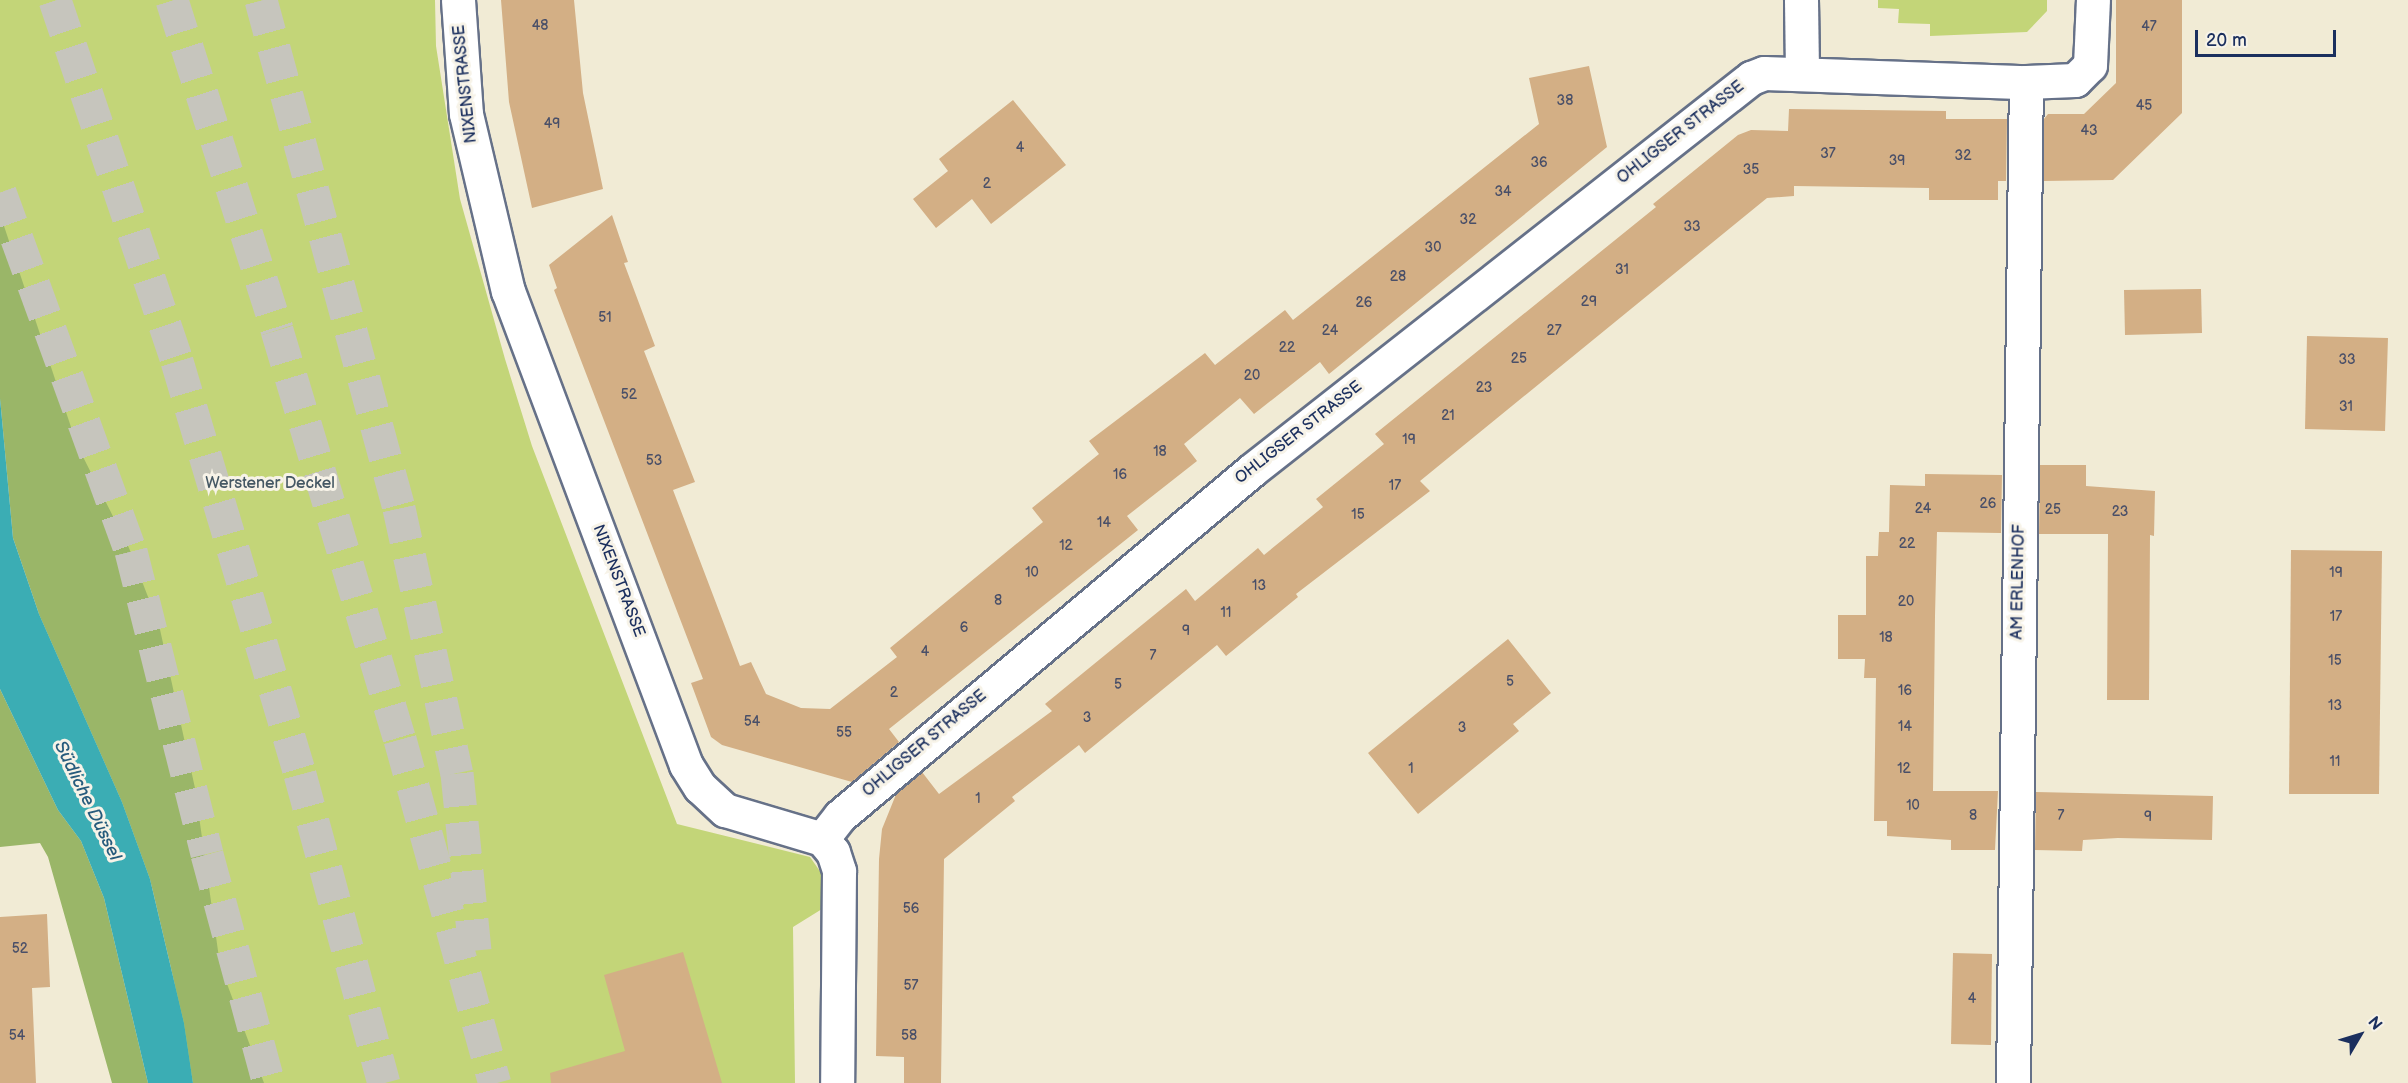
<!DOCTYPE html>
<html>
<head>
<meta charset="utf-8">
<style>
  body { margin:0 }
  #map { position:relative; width:2408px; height:1083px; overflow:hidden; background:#f1ebd5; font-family:"Balsamiq Sans",sans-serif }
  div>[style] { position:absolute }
  .green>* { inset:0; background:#c3d578 }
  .forest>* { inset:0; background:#9ab668 }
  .water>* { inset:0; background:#3badb4 }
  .building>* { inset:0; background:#d3af85 }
  .highway-tunnel>* { height:33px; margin-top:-16.5px; transform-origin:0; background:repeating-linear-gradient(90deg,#c6c5bd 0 33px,transparent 0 49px) }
  .roads { filter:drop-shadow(2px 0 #667188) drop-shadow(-2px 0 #667188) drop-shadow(0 2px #667188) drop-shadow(0 -2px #667188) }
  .street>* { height:33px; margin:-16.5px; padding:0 16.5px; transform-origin:16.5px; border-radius:16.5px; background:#fff }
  span { translate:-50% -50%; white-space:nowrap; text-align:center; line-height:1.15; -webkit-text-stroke:6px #f7f3e8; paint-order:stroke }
  .number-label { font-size:14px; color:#494f68 }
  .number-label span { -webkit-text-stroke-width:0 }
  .street-label { font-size:16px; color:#1b2f5e }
  .park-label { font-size:16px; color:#455864 }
  .water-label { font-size:18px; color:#265b7c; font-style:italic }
  .north { position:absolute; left:2330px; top:1005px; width:60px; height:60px; -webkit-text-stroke:4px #f7f3e8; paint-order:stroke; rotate:52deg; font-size:16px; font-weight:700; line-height:24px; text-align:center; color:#1b2f5e }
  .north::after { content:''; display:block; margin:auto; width:21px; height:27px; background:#1b2f5e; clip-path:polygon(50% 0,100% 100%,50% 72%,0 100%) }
  .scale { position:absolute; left:2195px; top:30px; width:141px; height:27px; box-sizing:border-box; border:3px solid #1b2f5e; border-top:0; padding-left:8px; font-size:18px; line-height:21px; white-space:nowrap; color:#1b2f5e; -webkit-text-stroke:4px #f7f3e8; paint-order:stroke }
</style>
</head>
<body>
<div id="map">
  <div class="green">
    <i style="clip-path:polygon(0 0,435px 0,436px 46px,460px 199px,505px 359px,532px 446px,677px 824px,810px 857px,824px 877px,822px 909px,793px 927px,795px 1083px,193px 1083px,164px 928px,150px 879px,122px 802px,39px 614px,0 398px)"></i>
    <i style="clip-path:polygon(1878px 0,2047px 0,2047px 11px,2027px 32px,1930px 36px,1930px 24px,1898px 23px,1899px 9px,1878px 8px)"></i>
  </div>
  <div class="forest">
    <i style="clip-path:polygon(0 214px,77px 445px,129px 548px,159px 625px,195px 788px,220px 965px,264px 1083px,193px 1083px,184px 1023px,150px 879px,122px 802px,39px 614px,13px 538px,0 398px)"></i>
    <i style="clip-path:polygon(0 689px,58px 810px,81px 841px,104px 898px,148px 1083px,112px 1083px,48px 857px,40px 843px,0 847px)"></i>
  </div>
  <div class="water">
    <i style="clip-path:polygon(0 398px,13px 538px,39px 614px,122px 802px,150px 879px,184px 1023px,193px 1083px,148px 1083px,104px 898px,81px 841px,58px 810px,0 689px)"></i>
  </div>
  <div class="building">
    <i style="clip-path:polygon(501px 0,574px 0,583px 93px,603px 189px,532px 208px,509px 102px)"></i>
    <i style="clip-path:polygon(2116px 0,2182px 0,2182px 113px,2113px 180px,2043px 181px,2044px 119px,2048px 114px,2084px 114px,2116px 83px)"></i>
    <i style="clip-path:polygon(1589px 66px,1607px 147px,1329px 374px,1320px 362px,1254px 414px,1240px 398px,1184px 444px,1197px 461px,1127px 516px,1138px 530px,889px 729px,899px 742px,852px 782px,722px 745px,711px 737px,691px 683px,703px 679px,554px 290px,557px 288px,549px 265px,612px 215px,628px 262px,624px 263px,655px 346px,644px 351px,695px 482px,673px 490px,740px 666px,751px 662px,766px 694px,801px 708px,830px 709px,897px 657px,890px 648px,1043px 522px,1032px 508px,1099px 454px,1089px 441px,1205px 353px,1215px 365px,1285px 310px,1293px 320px,1539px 124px,1529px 78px)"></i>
    <i style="clip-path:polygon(1013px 100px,1066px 165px,991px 224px,972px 199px,936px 228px,913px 199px,948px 171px,939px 159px)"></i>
    <i style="clip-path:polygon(1789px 109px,1946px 111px,1946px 119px,2007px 119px,2006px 181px,1998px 181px,1998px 200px,1929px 200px,1929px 188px,1794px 186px,1794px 196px,1767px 198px,1420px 481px,1430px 491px,1296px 594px,1298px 597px,1226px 656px,1217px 645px,1085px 753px,1079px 745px,1012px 797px,1015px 801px,944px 859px,941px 1083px,904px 1083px,904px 1057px,876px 1056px,879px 859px,882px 829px,897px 792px,922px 772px,939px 794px,1052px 711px,1045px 704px,1186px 589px,1195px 601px,1258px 548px,1264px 555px,1323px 507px,1316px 499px,1384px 444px,1375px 434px,1656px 207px,1653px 204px,1738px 135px,1751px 130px,1788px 131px)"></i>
    <i style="clip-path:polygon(2201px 289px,2202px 333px,2125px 335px,2124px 290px)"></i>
    <i style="clip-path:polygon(2307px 336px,2388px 338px,2385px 431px,2305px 429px)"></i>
    <i style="clip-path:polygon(2040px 465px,2086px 465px,2086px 486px,2155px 491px,2154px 536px,2150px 535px,2149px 700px,2107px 700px,2108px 534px,2039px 534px)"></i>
    <i style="clip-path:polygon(1925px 474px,2002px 475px,2001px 533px,1937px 532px,1935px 616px,1933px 791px,1998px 791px,1995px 850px,1951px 850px,1951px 840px,1887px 836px,1887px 821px,1874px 821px,1876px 678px,1864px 678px,1865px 659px,1838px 659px,1838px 615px,1866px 615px,1866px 556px,1878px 556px,1879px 532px,1889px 532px,1890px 485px,1925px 486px)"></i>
    <i style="clip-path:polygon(2291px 550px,2382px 551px,2379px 794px,2289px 794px)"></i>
    <i style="clip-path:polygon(1508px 639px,1551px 693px,1513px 724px,1519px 731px,1418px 814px,1368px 753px)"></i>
    <i style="clip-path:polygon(2036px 792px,2213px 796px,2212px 840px,2118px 838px,2083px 840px,2082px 851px,2035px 850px)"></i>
    <i style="clip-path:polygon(47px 914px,50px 987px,32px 988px,36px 1083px,0 1083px,0 917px)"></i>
    <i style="clip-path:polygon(683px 952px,722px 1083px,551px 1083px,550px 1073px,625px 1051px,604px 975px)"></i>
    <i style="clip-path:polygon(1953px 953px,1992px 954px,1991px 1045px,1951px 1044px)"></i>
  </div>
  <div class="highway-tunnel">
    <i style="left:55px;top:0;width:381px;rotate:71.3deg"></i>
    <i style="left:177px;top:361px;width:431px;rotate:73.4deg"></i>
    <i style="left:300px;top:774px;width:320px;rotate:74.8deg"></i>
    <i style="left:172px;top:0;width:346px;rotate:72.3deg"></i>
    <i style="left:277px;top:330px;width:427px;rotate:73.3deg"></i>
    <i style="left:400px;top:739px;width:357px;rotate:74.6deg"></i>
    <i style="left:261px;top:0;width:526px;rotate:74.8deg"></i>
    <i style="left:399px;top:508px;width:271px;rotate:77.7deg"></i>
    <i style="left:457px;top:773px;width:178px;rotate:84.2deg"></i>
    <i style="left:0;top:192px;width:382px;rotate:70deg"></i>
    <i style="left:131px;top:551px;width:312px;rotate:75.9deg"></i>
    <i style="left:207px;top:854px;width:237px;rotate:74.9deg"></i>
  </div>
  <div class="roads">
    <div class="street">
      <i style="left:458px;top:0;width:114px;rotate:86deg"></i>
      <i style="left:466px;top:114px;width:182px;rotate:76.7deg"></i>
      <i style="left:508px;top:291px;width:506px;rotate:69.42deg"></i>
      <i style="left:686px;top:765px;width:26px;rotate:58deg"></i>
      <i style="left:700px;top:787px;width:34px;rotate:43deg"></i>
      <i style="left:725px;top:810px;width:101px;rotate:16.6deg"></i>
      <i style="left:822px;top:839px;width:17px;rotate:50deg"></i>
      <i style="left:833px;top:852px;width:20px;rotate:72deg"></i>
      <i style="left:839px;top:871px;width:212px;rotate:90.5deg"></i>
      <i style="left:1801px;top:0;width:73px;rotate:89.2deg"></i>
      <i style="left:822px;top:839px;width:29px;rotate:-52deg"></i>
      <i style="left:840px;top:816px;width:538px;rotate:-40.02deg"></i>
      <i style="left:1252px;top:470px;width:635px;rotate:-38.15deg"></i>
      <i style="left:1751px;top:78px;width:14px;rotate:-21deg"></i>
      <i style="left:1764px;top:73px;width:262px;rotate:2deg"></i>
      <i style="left:2026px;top:82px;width:49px;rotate:-2.3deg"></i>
      <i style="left:2075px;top:80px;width:21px;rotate:-45deg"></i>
      <i style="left:2090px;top:65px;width:65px;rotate:-87.4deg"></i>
      <i style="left:2013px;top:1083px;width:1001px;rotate:-89.26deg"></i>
    </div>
  </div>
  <div class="number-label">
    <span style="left:540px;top:26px">48</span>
    <span style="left:2149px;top:27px">47</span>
    <span style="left:1565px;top:101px">38</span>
    <span style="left:2144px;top:106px">45</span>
    <span style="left:552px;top:124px">49</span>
    <span style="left:2089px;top:131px">43</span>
    <span style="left:1020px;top:148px">4</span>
    <span style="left:1828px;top:154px">37</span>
    <span style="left:1963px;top:156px">32</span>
    <span style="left:1897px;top:161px">39</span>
    <span style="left:1539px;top:163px">36</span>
    <span style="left:1751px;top:170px">35</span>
    <span style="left:987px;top:184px">2</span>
    <span style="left:1503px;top:192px">34</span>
    <span style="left:1468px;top:220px">32</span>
    <span style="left:1692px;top:227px">33</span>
    <span style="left:1433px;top:248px">30</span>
    <span style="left:1622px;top:270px">31</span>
    <span style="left:1398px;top:277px">28</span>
    <span style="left:1589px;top:302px">29</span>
    <span style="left:1364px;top:303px">26</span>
    <span style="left:605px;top:318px">51</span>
    <span style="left:1330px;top:331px">24</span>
    <span style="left:1554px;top:331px">27</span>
    <span style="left:1287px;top:348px">22</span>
    <span style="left:1519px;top:359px">25</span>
    <span style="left:2347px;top:360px">33</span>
    <span style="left:1252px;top:376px">20</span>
    <span style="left:1484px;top:388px">23</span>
    <span style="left:629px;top:395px">52</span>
    <span style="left:2346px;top:407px">31</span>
    <span style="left:1448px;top:416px">21</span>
    <span style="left:1409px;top:440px">19</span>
    <span style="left:1160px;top:452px">18</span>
    <span style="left:654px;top:461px">53</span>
    <span style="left:1120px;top:475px">16</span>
    <span style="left:1395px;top:486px">17</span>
    <span style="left:1988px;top:504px">26</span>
    <span style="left:1923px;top:509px">24</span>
    <span style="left:2053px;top:510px">25</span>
    <span style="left:2120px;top:512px">23</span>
    <span style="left:1358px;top:515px">15</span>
    <span style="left:1104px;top:523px">14</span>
    <span style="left:1907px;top:544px">22</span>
    <span style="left:1066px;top:546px">12</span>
    <span style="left:1032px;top:573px">10</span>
    <span style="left:2336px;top:573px">19</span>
    <span style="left:1259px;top:586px">13</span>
    <span style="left:998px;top:601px">8</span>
    <span style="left:1906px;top:602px">20</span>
    <span style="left:1226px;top:613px">11</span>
    <span style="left:2336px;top:617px">17</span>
    <span style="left:964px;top:628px">6</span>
    <span style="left:1186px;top:631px">9</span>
    <span style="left:1886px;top:638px">18</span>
    <span style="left:925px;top:652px">4</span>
    <span style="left:1153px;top:656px">7</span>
    <span style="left:2335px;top:661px">15</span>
    <span style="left:1510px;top:682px">5</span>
    <span style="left:1118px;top:685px">5</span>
    <span style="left:1905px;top:691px">16</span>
    <span style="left:894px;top:693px">2</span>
    <span style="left:2335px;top:706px">13</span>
    <span style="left:1087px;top:718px">3</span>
    <span style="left:752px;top:722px">54</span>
    <span style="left:1905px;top:727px">14</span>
    <span style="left:1462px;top:728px">3</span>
    <span style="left:844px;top:733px">55</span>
    <span style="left:2335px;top:762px">11</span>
    <span style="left:1411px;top:769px">1</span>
    <span style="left:1904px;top:769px">12</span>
    <span style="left:978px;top:799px">1</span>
    <span style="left:1913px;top:806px">10</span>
    <span style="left:1973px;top:816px">8</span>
    <span style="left:2061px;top:816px">7</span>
    <span style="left:2148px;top:817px">9</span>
    <span style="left:911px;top:909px">56</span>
    <span style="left:20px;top:949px">52</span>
    <span style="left:911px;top:986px">57</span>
    <span style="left:1972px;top:999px">4</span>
    <span style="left:17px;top:1036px">54</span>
    <span style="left:909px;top:1036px">58</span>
  </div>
  <div class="street-label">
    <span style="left:466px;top:84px;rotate:-96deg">NIXENSTRASSE</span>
    <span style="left:1681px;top:133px;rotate:-38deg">OHLIGSER STRASSE</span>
    <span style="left:1299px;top:433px;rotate:-38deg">OHLIGSER STRASSE</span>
    <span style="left:618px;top:581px;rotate:69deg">NIXENSTRASSE</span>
    <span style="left:2019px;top:582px;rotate:-89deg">AM ERLENHOF</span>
    <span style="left:925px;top:744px;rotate:-40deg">OHLIGSER STRASSE</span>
  </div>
  <div class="park-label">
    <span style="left:270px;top:484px">Werstener Deckel</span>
  </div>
  <div class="water-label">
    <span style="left:87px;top:801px;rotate:64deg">Südliche Düssel</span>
  </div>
  <div class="north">N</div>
  <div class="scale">20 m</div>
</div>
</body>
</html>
